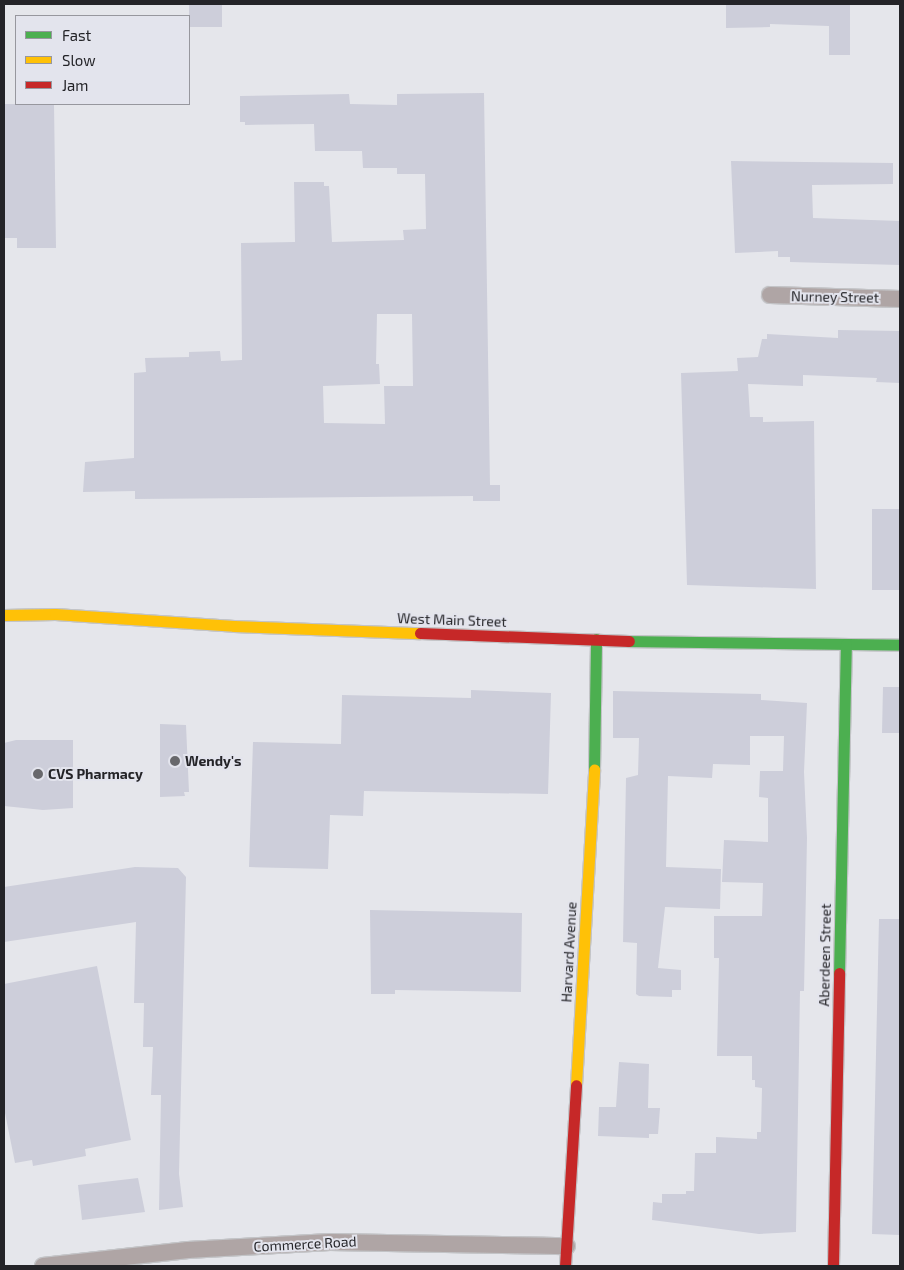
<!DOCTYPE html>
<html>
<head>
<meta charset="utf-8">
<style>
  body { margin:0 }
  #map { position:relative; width:904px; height:1270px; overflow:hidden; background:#e5e6eb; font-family:"Exo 2",sans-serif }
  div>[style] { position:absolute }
  .building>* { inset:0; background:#cdceda }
  .roads { filter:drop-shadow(1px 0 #c3c4c7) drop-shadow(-1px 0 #c3c4c7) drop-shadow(0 1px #c3c4c7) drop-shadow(0 -1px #c3c4c7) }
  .street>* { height:16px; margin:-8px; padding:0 8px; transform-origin:8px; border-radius:8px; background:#afa5a5 }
  .fast>* { height:11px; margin:-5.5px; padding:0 5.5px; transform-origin:5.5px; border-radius:5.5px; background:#4caf50 }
  .slow>* { height:11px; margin:-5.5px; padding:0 5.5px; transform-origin:5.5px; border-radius:5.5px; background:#ffc107 }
  .jam>* { height:11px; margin:-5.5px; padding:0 5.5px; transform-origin:5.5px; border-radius:5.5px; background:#c62828 }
  .dots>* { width:14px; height:14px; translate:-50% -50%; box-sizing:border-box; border:2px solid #e3e4ed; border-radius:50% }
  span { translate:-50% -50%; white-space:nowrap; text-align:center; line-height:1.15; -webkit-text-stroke:4px #e3e4ed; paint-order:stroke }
  .street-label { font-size:14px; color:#242428 }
  .poi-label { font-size:14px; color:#242428; font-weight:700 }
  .left { translate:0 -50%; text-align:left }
  .frame { position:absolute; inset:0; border:5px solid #242428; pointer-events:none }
  .legend { position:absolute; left:15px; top:15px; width:175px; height:90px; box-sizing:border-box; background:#e3e4ed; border:1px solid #97979e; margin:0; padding:6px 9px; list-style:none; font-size:15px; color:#242428 }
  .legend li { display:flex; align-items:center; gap:10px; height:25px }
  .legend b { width:25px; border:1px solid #97979e }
</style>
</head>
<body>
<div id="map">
  <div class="building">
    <i style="clip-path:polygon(189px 4px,222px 4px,222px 27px,189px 27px)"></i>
    <i style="clip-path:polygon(726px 4px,850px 4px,850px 55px,829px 55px,829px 26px,770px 24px,770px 27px,726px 28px)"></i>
    <i style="clip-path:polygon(evenodd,484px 93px,490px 485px,500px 485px,500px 501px,473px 501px,473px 496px,135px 499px,135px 491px,83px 492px,85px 462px,134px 458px,134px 373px,146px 372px,145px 358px,189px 357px,189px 352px,220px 351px,221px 361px,242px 360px,241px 243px,295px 242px,294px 182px,324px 182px,324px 186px,329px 186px,332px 242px,404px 240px,403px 230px,426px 229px,425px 174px,397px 174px,397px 168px,363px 168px,362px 151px,315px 151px,314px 124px,245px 125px,245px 122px,240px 122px,240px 96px,349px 94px,350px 104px,397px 105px,397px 94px,484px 93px,377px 314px,412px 314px,413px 386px,384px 386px,385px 424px,324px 423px,323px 386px,380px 384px,379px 364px,376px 364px,377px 314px)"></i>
    <i style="clip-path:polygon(4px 104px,54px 104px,56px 248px,17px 248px,17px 238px,4px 238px)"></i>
    <i style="clip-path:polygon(731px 161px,893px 163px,893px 184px,812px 185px,813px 218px,900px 221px,900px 265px,790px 262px,790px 257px,778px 257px,778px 251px,735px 253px)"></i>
    <i style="clip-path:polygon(838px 330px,900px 331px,900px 383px,876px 382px,877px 378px,803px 375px,803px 386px,748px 384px,750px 417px,763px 417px,763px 422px,814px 421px,816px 589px,687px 585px,681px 373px,738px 371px,737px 358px,758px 357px,762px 339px,767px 339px,767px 334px,838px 338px)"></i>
    <i style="clip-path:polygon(872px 509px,900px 509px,900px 590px,872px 590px)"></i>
    <i style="clip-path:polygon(883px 687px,900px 687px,900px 733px,882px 733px)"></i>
    <i style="clip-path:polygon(471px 690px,551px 693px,548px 794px,364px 791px,363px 816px,330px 815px,328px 869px,249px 867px,253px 742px,341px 744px,342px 695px,471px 698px)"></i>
    <i style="clip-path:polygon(613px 691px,761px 694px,761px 700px,807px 703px,804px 772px,807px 838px,804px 991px,800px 991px,796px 1232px,759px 1234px,652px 1220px,653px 1202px,662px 1203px,662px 1194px,686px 1194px,686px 1191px,694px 1191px,695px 1153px,716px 1153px,716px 1137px,757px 1139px,757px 1132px,761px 1132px,762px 1088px,755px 1087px,755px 1080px,752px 1080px,752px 1056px,717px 1056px,719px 958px,714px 958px,714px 916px,762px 916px,763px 883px,722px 882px,724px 840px,768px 842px,768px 798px,759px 797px,760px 771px,783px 771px,784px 736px,750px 736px,750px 765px,713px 764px,712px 778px,668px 776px,666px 867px,721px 869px,720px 909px,665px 907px,658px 968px,681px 970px,681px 990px,672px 990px,672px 997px,639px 996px,636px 994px,637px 943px,623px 942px,626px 778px,638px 775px,639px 738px,613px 738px)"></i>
    <i style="clip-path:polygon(160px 724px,186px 725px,189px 792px,184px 792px,185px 796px,160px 797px)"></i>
    <i style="clip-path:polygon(16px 740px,73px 740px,73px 808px,43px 810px,4px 806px,4px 743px)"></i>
    <i style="clip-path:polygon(135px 867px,178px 868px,186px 877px,179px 1174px,183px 1207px,159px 1210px,161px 1095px,151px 1095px,153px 1047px,143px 1047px,144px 1003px,134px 1003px,136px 922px,4px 942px,4px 887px)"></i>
    <i style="clip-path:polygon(370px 910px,522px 913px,521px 992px,395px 990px,395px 994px,371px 994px)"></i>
    <i style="clip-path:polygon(879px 919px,900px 919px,900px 1235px,872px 1234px)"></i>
    <i style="clip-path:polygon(97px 966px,131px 1140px,85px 1149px,86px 1156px,33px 1166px,32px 1160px,15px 1163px,4px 1108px,4px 984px)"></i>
    <i style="clip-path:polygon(619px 1062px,649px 1064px,648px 1108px,660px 1108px,658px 1134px,649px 1134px,649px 1138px,598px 1136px,599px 1107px,616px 1107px)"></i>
    <i style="clip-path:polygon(138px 1178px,145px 1212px,82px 1220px,78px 1185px)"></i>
  </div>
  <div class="roads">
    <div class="street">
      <i style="left:770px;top:295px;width:130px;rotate:1.8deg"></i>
      <i style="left:43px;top:1266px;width:146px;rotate:-6.3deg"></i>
      <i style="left:188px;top:1250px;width:142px;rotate:-3.2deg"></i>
      <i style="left:330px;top:1242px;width:237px;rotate:1deg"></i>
    </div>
    <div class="fast">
      <i style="left:629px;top:641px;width:271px;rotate:0.8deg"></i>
      <i style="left:594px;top:770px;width:131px;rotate:-89.1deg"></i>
      <i style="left:839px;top:973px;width:329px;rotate:-88.8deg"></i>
    </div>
    <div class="slow">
      <i style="left:4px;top:615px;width:51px;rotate:-1.1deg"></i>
      <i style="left:55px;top:614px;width:179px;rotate:3.8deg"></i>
      <i style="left:234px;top:626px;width:186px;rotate:2.2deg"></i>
      <i style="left:576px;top:1085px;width:316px;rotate:-86.7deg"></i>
    </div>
    <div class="jam">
      <i style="left:420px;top:633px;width:209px;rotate:2.2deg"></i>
      <i style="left:565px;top:1266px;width:181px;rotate:-86.5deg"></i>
      <i style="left:833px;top:1266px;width:293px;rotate:-88.8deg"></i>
    </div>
  </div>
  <div class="dots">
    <i style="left:175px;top:761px;background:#68686c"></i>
    <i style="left:38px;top:774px;background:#68686c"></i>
  </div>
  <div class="street-label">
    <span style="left:835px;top:297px;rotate:1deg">Nurney Street</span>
    <span style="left:452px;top:620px;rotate:2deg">West Main Street</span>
    <span style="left:569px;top:952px;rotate:-87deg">Harvard Avenue</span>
    <span style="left:825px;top:955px;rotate:-89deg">Aberdeen Street</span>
    <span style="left:305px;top:1244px;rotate:-3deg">Commerce Road</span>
  </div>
  <div class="poi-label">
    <span class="left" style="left:185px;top:761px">Wendy's</span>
    <span class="left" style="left:48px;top:774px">CVS Pharmacy</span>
  </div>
  <div class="frame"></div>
  <ul class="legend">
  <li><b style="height:6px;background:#4caf50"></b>Fast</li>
  <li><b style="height:6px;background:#ffc107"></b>Slow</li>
  <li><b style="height:6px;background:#c62828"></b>Jam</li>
  </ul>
</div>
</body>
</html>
